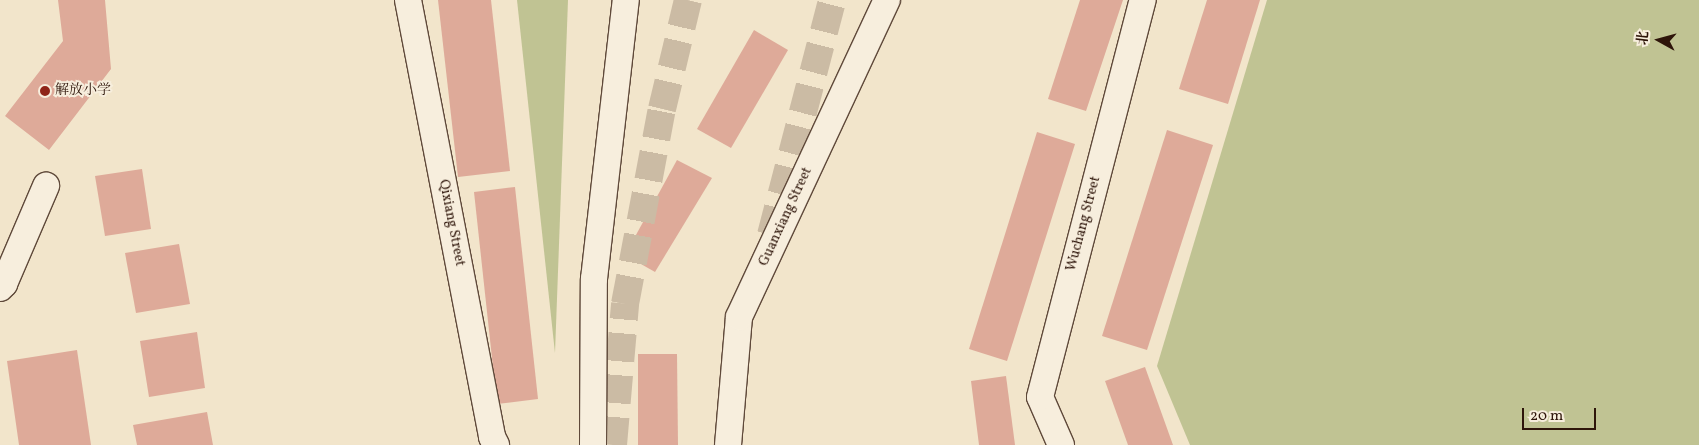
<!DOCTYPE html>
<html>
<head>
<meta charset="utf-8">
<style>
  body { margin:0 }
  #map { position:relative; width:1699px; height:445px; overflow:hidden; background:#f2e5cb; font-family:Vollkorn,"Noto Serif SC",serif }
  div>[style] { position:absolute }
  .green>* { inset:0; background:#c0c393 }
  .building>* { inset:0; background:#deaa99 }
  .primary-tunnel>* { height:28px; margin-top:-14px; transform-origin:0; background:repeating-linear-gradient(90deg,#cbbba4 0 28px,transparent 0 42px) }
  .roads { filter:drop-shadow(1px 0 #5f493a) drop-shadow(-1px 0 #5f493a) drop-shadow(0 1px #5f493a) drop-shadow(0 -1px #5f493a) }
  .street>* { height:26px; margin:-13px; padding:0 13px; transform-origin:13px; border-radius:13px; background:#f7eedd }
  .dots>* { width:14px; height:14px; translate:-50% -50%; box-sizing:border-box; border:2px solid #f7eedd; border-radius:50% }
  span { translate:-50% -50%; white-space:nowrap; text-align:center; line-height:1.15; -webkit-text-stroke:4px #f7eedd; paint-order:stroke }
  .poi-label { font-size:14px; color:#2e150a }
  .left { translate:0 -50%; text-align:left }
  .street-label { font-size:14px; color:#2e150a }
  .north { position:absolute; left:1634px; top:15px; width:50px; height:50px; -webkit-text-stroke:4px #f7eedd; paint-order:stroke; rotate:277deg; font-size:14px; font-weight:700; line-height:20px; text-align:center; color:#2e150a }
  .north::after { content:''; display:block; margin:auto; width:18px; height:22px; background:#2e150a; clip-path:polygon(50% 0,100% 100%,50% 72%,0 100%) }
  .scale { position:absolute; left:1522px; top:408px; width:74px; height:22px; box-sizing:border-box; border:2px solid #2e150a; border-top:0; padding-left:6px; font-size:15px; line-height:18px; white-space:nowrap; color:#2e150a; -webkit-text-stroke:4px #f7eedd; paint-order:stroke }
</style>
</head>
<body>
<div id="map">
  <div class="green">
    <i style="clip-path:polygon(517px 0,568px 0,555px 353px)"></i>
    <i style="clip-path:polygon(1267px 0,1699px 0,1699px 445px,1190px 445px,1157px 366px)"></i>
  </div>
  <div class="building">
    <i style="clip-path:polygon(58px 0,105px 0,111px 69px,49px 150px,5px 116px,63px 41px)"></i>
    <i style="clip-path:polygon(438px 0,491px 0,510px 171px,458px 177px)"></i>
    <i style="clip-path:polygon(1080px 0,1123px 0,1086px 111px,1048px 99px)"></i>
    <i style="clip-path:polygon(1207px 0,1260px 0,1228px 104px,1179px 89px)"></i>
    <i style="clip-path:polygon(754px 30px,788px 50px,731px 148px,697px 129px)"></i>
    <i style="clip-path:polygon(1167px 130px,1213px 145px,1147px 350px,1102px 336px)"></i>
    <i style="clip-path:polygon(1037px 132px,1075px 144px,1007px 361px,969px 349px)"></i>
    <i style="clip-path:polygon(677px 160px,712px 178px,655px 272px,625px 255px)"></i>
    <i style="clip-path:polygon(142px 169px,151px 229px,105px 236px,95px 176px)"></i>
    <i style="clip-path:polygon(515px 187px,538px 399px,497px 404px,474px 192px)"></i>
    <i style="clip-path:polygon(179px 244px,190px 304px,136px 313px,125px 253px)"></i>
    <i style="clip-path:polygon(197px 332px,205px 388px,149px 397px,140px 341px)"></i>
    <i style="clip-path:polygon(77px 350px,91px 445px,19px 445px,7px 361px)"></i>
    <i style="clip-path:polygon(638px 354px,677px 354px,678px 445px,638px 445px)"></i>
    <i style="clip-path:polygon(1145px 367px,1173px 445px,1128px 445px,1105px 381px)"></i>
    <i style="clip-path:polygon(1006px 376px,1015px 445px,979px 445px,971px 381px)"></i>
    <i style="clip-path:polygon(207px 412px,213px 445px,137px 445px,133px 425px)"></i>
  </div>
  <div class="primary-tunnel">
    <i style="left:771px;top:235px;width:243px;rotate:-75.4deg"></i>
    <i style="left:613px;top:445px;width:142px;rotate:-85.1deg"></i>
    <i style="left:625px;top:304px;width:198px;rotate:-79.3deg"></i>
    <i style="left:662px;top:109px;width:112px;rotate:-76.6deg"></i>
  </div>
  <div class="roads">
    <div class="street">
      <i style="left:408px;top:0;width:445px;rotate:79.1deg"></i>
      <i style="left:492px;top:437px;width:9px;rotate:63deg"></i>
      <i style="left:0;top:288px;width:6px;rotate:-45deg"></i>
      <i style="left:4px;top:284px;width:107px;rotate:-66.8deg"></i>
      <i style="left:593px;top:445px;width:166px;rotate:-89.7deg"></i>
      <i style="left:594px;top:279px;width:281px;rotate:-83.5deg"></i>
      <i style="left:728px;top:445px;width:128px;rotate:-85.1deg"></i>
      <i style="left:739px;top:317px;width:350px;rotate:-65deg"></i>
      <i style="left:1061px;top:445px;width:52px;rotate:-113.6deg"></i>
      <i style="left:1040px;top:397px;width:410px;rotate:-75.5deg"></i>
    </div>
  </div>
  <div class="dots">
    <i style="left:45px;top:91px;background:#8f2418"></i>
  </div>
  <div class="poi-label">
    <span class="left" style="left:55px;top:91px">解放小学</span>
  </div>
  <div class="street-label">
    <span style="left:786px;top:217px;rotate:-65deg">Guanxiang Street</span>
    <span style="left:451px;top:223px;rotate:79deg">Qixiang Street</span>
    <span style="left:1084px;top:224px;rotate:-75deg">Wuchang Street</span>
  </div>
  <div class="north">北</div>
  <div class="scale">20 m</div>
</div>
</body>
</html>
